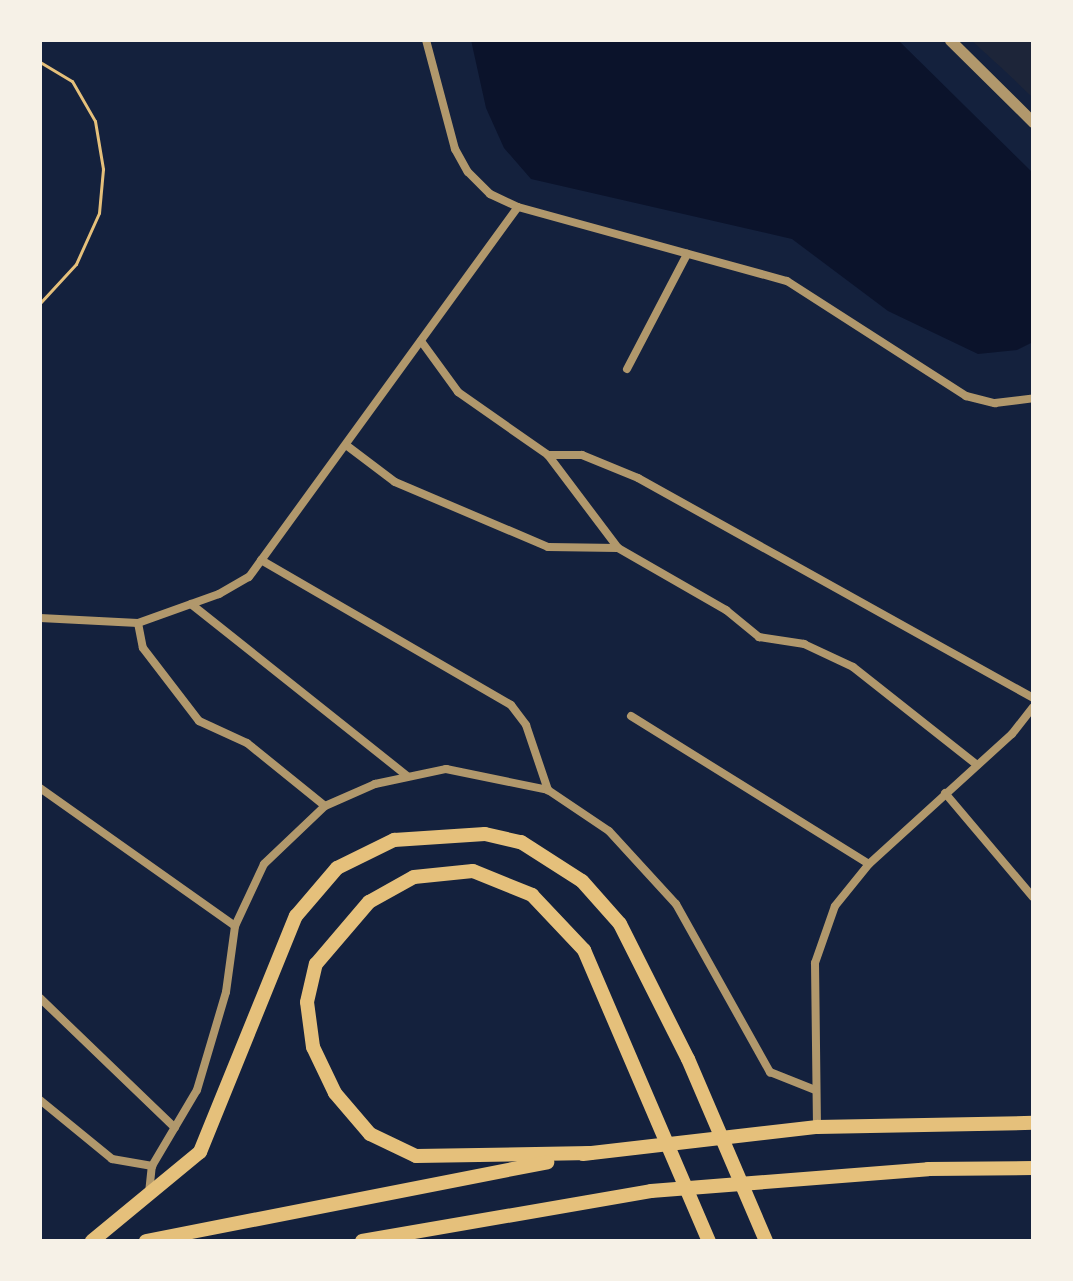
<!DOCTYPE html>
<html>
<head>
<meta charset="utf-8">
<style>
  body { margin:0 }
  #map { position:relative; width:1073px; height:1281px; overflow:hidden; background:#14213d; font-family:"PT Sans Narrow",sans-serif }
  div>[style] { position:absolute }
  .green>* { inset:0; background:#1d2539 }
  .water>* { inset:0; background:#0b132b }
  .path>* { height:3px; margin:-1.5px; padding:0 1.5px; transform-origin:1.5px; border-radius:1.5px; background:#e5c07b }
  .minor>* { height:8px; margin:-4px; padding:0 4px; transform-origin:4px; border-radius:4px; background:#b1986c }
  .tertiary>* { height:11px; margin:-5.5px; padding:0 5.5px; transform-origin:5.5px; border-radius:5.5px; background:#b1986c }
  .trunk>* { height:14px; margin:-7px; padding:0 7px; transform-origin:7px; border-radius:7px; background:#e5c07b }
  span { translate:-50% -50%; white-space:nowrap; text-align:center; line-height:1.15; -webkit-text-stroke:8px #f6f1e7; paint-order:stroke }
  .frame { position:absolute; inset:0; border:42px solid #f6f1e7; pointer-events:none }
</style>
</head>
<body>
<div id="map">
  <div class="green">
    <i style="clip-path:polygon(971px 40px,1033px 40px,1033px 98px,1006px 72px)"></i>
  </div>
  <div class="water">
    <i style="clip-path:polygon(471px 40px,898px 40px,1033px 173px,1033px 342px,1017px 350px,978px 354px,888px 311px,792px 239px,531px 179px,504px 148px,486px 108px)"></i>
  </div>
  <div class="path">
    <i style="left:40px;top:62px;width:37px;rotate:31deg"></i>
    <i style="left:72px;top:81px;width:46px;rotate:60.1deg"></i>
    <i style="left:95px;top:121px;width:49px;rotate:80.5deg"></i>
    <i style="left:103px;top:169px;width:44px;rotate:95.2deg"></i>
    <i style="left:99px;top:213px;width:56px;rotate:114.3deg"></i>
    <i style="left:76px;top:264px;width:53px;rotate:132.7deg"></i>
  </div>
  <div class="minor">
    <i style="left:426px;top:40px;width:113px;rotate:75.1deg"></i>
    <i style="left:455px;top:149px;width:26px;rotate:61deg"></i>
    <i style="left:468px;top:172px;width:31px;rotate:45deg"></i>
    <i style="left:490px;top:194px;width:31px;rotate:25deg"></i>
    <i style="left:518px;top:207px;width:279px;rotate:15.4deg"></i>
    <i style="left:787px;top:281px;width:213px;rotate:32.7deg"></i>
    <i style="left:966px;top:396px;width:30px;rotate:14deg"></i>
    <i style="left:995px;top:403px;width:38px;rotate:-7deg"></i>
    <i style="left:421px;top:341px;width:63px;rotate:54deg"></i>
    <i style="left:458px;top:392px;width:110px;rotate:35deg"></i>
    <i style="left:548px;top:455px;width:116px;rotate:53deg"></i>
    <i style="left:618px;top:548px;width:125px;rotate:29.9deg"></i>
    <i style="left:726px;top:610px;width:43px;rotate:39.3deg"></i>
    <i style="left:759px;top:637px;width:46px;rotate:8.8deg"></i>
    <i style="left:804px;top:644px;width:54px;rotate:25.1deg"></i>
    <i style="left:853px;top:667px;width:158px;rotate:38.3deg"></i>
    <i style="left:627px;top:369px;width:130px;rotate:-62.4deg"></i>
    <i style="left:346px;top:445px;width:61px;rotate:37.1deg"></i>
    <i style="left:395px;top:482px;width:166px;rotate:23deg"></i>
    <i style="left:548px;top:547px;width:70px;rotate:0.8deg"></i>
    <i style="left:548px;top:455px;width:34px"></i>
    <i style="left:582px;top:455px;width:61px;rotate:22.3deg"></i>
    <i style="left:638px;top:478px;width:452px;rotate:29.1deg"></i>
    <i style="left:261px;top:560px;width:289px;rotate:30.1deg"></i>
    <i style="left:511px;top:705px;width:25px;rotate:53deg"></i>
    <i style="left:526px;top:725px;width:69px;rotate:71.3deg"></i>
    <i style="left:191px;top:604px;width:276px;rotate:38.5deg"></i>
    <i style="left:40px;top:618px;width:98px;rotate:2.9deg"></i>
    <i style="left:138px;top:623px;width:86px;rotate:-19.7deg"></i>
    <i style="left:219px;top:594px;width:34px;rotate:-30deg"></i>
    <i style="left:249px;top:577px;width:457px;rotate:-54deg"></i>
    <i style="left:138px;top:623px;width:25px;rotate:79deg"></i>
    <i style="left:143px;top:648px;width:92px;rotate:52.5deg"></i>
    <i style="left:199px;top:721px;width:53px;rotate:24.6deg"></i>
    <i style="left:247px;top:743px;width:100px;rotate:38.9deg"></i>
    <i style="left:631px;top:716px;width:280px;rotate:31.9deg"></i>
    <i style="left:40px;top:788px;width:239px;rotate:35.3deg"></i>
    <i style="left:945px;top:793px;width:136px;rotate:49.8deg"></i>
    <i style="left:40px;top:998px;width:187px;rotate:43.9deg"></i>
    <i style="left:40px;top:1100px;width:93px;rotate:39.3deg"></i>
    <i style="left:112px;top:1159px;width:41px;rotate:9.9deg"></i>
    <i style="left:817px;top:1127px;width:164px;rotate:-90.7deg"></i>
    <i style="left:815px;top:963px;width:60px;rotate:-70.7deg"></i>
    <i style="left:835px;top:906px;width:54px;rotate:-51deg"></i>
    <i style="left:869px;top:864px;width:193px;rotate:-42.3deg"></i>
    <i style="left:1012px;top:734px;width:34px;rotate:-52deg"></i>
    <i style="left:149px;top:1193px;width:27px;rotate:-84deg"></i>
    <i style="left:152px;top:1166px;width:88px;rotate:-59.4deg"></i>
    <i style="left:197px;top:1090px;width:102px;rotate:-73.5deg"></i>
    <i style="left:226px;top:992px;width:67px;rotate:-82.2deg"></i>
    <i style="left:235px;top:926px;width:68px;rotate:-64.9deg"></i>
    <i style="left:264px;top:864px;width:84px;rotate:-43.6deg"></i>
    <i style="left:325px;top:806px;width:55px;rotate:-23.7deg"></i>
    <i style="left:375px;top:784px;width:73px;rotate:-11.9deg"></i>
    <i style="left:446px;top:769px;width:104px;rotate:11.6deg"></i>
    <i style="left:548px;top:790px;width:73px;rotate:33.9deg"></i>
    <i style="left:609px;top:831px;width:99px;rotate:47.5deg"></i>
    <i style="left:676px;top:904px;width:193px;rotate:60.8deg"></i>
    <i style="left:770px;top:1072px;width:48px;rotate:21.8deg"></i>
  </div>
  <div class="tertiary">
    <i style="left:950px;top:40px;width:117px;rotate:44.7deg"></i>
  </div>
  <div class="trunk">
    <i style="left:591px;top:1153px;width:175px;rotate:179deg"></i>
    <i style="left:416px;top:1156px;width:51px;rotate:-154.4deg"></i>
    <i style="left:370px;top:1134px;width:54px;rotate:-130.5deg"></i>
    <i style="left:335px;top:1093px;width:51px;rotate:-115.6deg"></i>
    <i style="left:313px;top:1047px;width:45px;rotate:-97.6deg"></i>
    <i style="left:307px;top:1002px;width:39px;rotate:-77deg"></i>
    <i style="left:316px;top:964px;width:82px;rotate:-49.5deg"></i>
    <i style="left:369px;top:902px;width:51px;rotate:-29.1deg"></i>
    <i style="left:414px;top:877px;width:59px;rotate:-5.8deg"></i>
    <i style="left:473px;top:871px;width:64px;rotate:22.1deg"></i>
    <i style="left:532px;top:895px;width:76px;rotate:46.6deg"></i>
    <i style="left:584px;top:950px;width:317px;rotate:66.8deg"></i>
    <i style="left:583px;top:1154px;width:236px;rotate:-6.6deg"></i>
    <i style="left:817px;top:1127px;width:216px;rotate:-1.1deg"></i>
    <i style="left:92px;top:1241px;width:140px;rotate:-39.5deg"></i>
    <i style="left:200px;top:1152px;width:255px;rotate:-67.9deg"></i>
    <i style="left:296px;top:916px;width:63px;rotate:-49.5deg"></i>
    <i style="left:337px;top:868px;width:64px;rotate:-26.2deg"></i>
    <i style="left:394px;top:840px;width:91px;rotate:-3.8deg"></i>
    <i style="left:485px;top:834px;width:37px;rotate:13deg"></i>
    <i style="left:521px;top:842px;width:72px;rotate:32.6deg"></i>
    <i style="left:582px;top:881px;width:57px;rotate:48.5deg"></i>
    <i style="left:620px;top:924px;width:151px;rotate:63.3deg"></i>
    <i style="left:688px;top:1059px;width:198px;rotate:66.8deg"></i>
    <i style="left:146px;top:1241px;width:409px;rotate:-11.1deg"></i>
    <i style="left:362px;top:1241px;width:293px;rotate:-9.8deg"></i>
    <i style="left:651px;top:1191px;width:278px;rotate:-4.5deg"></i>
    <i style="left:928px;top:1169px;width:105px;rotate:-0.5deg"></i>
  </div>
  <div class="frame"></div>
</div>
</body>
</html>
